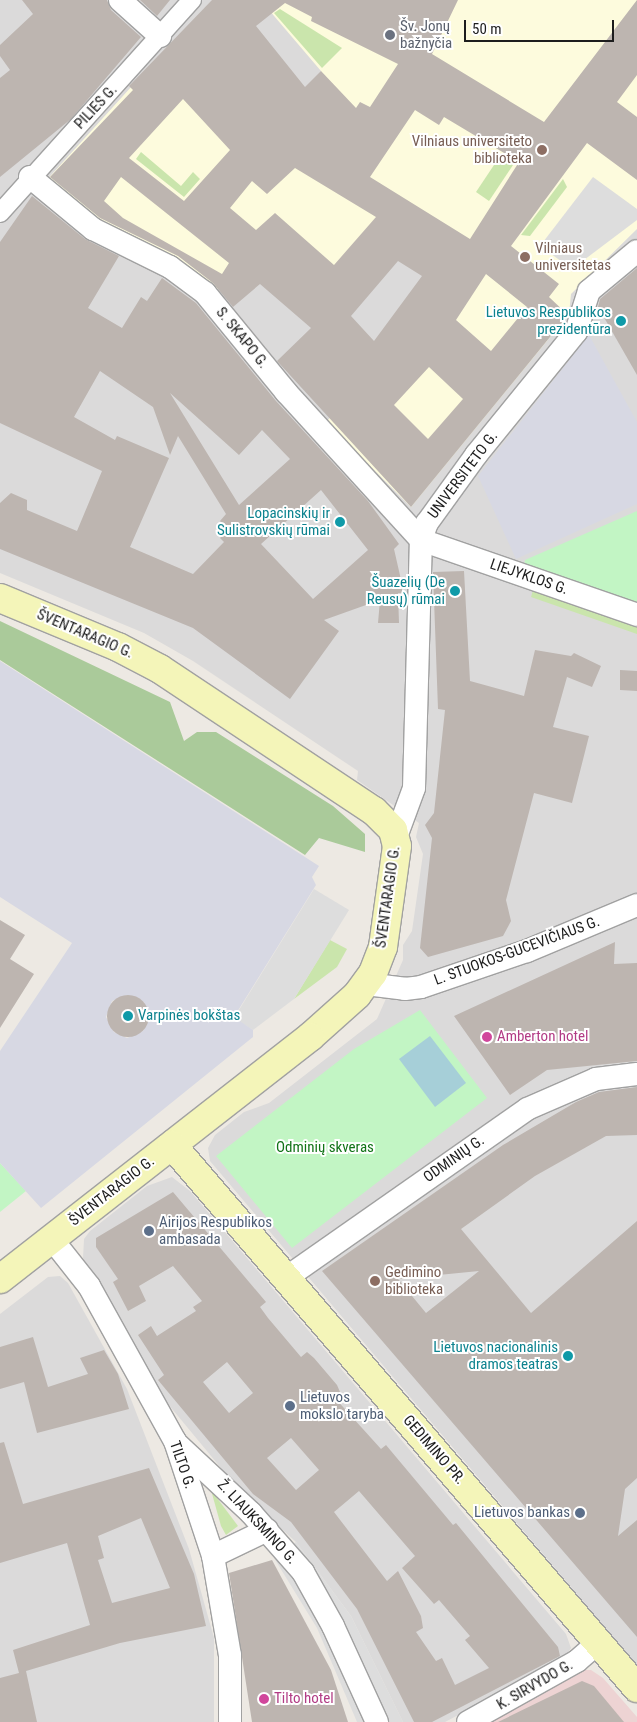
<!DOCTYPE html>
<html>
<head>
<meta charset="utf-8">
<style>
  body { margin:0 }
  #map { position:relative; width:637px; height:1722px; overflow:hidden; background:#ede9e3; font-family:"Roboto Condensed",sans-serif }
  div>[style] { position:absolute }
  .residential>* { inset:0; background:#dbdada }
  .commercial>* { inset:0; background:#edd3d3 }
  .education>* { inset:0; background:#fdfbdd }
  .grass>* { inset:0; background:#cae5ac }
  .forest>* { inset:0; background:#aaca9a }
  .park>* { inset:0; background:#c2f5c4 }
  .parking>* { inset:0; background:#ddd }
  .plaza>* { inset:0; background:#d7d8e3 }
  .water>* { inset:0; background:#a6cfd8 }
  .building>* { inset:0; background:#bdb5b0 }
  .round { border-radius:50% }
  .roads { filter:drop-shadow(1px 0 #a1a1a1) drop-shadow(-1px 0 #a1a1a1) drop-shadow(0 1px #a1a1a1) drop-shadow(0 -1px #a1a1a1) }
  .pedestrian>* { height:18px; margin:-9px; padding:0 9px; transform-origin:9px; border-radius:9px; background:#fff }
  .minor>* { height:22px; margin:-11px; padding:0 11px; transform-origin:11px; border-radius:11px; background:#fff }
  .secondary>* { height:28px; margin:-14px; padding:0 14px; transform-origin:14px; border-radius:14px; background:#f4f5b9 }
  .dots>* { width:14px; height:14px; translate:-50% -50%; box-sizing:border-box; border:2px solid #fff; border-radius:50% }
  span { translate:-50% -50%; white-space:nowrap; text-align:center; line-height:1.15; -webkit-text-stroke:4px #fff; paint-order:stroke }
  .worship-label { font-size:15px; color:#5b616d }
  .left { translate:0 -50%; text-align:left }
  .street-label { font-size:15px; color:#1d1d1d }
  .education-label { font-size:15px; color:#785e54 }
  .right { translate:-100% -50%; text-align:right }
  .culture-label { font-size:15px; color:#0d838f }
  .hotel-label { font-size:15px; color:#b23c85 }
  .park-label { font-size:15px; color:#127317 }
  .service-label { font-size:15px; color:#4e5e75 }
  .scale { position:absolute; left:464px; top:20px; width:150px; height:22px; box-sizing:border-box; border:2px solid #1d1d1d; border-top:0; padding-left:6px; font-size:15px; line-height:18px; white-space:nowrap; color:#1d1d1d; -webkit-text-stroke:4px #fff; paint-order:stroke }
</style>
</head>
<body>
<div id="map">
  <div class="residential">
    <i style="clip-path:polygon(0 0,637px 0,637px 1665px,210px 1161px,208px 1148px,215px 1135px,244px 1112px,269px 1103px,377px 1019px,403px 960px,403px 945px,412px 931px,423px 854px,416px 837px,419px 823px,357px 780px,358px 771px,193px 661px,144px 633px,0 573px)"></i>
    <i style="clip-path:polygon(172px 1177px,190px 1191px,566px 1634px,571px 1648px,563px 1660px,445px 1722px,403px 1722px,351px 1616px,296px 1542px,240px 1491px,149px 1381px,83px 1258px,84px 1239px,90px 1231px,147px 1186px)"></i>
    <i style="clip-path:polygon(60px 1276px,68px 1283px,127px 1389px,189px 1549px,214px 1638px,214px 1722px,0 1722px,0 1314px,48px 1277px)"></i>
  </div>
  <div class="commercial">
    <i style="clip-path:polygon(582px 1670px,591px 1670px,603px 1678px,637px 1717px,637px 1722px,484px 1722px)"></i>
  </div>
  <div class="education">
    <i style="clip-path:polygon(265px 0,637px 0,637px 229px,571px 294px,569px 314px,411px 507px,326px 422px,418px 325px,454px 265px,399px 231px,346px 289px,266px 245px,213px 293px,124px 241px,44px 183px,171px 43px,305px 141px,321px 71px,263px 3px)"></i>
  </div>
  <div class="grass">
    <i style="clip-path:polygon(280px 9px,342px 48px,322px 68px,274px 13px)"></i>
    <i style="clip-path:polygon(141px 152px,181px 186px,193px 172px,200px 179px,184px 197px,136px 159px)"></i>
    <i style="clip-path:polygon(500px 156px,513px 165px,489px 201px,476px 192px)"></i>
    <i style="clip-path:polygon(563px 179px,567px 187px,530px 236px,521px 235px)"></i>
    <i style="clip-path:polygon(534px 587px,637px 623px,637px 634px,531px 597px)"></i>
    <i style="clip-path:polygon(330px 940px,347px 949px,337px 967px,294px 999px)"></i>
    <i style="clip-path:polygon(211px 1490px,238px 1526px,226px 1535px,221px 1526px)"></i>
  </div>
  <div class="forest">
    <i style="clip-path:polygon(0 621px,170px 702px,184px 741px,197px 732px,216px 732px,333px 806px,365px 834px,365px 852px,319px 838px,305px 855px,0 660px)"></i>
  </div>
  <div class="park">
    <i style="clip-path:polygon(637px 511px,637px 605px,524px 566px,525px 560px)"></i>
    <i style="clip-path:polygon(420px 1010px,487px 1098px,292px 1248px,216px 1156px,354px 1049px)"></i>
    <i style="clip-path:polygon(0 1163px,26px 1191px,0 1212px)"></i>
  </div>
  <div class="parking">
    <i style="clip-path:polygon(593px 177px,637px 209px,637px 220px,572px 269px,540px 246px)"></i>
    <i style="clip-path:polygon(314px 889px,349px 910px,294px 999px,253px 1030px,234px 1018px)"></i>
    <i style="clip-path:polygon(296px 1542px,351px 1616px,403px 1722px,357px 1722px,317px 1628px,274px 1558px)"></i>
  </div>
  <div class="plaza">
    <i style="clip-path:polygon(589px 335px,637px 422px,637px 504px,516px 559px,478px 476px)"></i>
    <i style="clip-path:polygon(evenodd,0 661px,319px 866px,312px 877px,316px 885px,234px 1017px,253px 1030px,253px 1037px,41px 1208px,0 1163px,0 1051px,72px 943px,0 897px,0 661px,128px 995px,144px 1002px,149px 1019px,143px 1031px,127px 1038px,114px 1032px,106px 1017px,112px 1001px,128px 995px)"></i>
  </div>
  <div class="water">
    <i style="clip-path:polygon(430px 1036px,466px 1083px,435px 1107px,399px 1059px)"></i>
  </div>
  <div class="building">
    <i style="clip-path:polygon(22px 0,107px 0,111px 10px,141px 37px,71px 119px,0 177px,0 78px,10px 70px,0 56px,0 45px,33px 14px)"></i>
    <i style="clip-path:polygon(140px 0,170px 0,157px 16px)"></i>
    <i style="clip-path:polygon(evenodd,212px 0,458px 0,432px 54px,544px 122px,637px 0,637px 75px,617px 102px,637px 117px,637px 180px,587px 143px,511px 246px,559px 284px,549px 297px,568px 315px,411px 507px,277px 361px,311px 328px,260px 284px,233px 307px,213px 283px,178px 256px,100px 218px,50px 177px,133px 90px,129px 86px,212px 0,285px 3px,312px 17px,311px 21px,398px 64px,370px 107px,360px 102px,356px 108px,321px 71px,305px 87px,256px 26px,285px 3px,212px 0,183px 99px,230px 150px,184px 201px,129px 158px,183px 99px,212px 0,415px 110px,439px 125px,444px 117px,519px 162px,470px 239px,370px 177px,415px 110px,212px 0,295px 168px,376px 217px,334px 265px,275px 213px,256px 230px,230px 208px,252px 181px,267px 194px,295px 168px,212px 0,121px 177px,229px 263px,222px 274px,123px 218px,104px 201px,121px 177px,212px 0,398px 261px,422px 276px,374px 341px,351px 316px,398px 261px,212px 0,486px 274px,527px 307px,491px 351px,456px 320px,486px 274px,212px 0,429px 367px,463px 399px,428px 439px,394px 405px,429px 367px)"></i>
    <i style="clip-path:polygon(evenodd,32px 196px,85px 239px,119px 256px,88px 308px,122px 328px,141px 297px,147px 301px,162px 278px,196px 303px,276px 401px,368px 501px,399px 544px,394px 549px,404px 593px,398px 593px,399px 623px,378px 623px,380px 600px,324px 620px,339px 631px,290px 699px,193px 628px,0 549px,0 503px,11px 493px,27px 500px,27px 510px,77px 531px,102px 471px,0 423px,0 242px,32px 196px,100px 371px,153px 407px,170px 455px,178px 436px,226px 514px,220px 521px,228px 530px,220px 538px,224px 542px,193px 574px,130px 547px,169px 458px,117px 436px,115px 440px,74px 417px,100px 371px,32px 196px,170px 393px,239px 455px,262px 430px,290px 459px,239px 505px,170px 393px,32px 196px,321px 490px,368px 550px,313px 599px,261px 544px,321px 490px)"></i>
    <i style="clip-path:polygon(637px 268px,637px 375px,598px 307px,600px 299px)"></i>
    <i style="clip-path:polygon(464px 571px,470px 681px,524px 696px,535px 650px,571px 656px,574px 653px,601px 666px,592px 687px,567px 677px,553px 727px,589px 736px,572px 803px,534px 793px,506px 900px,511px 921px,503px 936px,428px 957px,420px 948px,432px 838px,425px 825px,434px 813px,445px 710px,438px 709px,433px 572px)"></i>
    <i style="clip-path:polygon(620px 670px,637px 671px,637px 691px,620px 690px)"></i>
    <i style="clip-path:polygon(0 920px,25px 935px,10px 959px,34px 974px,0 1028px)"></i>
    <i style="clip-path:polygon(615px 942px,614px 964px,637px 963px,637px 1061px,547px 1070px,510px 1095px,454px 1016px)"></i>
    <i class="round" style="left:107px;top:995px;width:42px;height:42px"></i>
    <i style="clip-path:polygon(evenodd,637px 1087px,637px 1135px,606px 1136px,535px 1176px,461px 1229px,531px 1313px,637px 1221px,637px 1478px,625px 1489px,618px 1536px,637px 1520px,637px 1637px,322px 1271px,503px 1145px,576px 1102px,599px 1092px,637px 1087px,479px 1271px,426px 1313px,398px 1279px,479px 1271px)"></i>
    <i style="clip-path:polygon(evenodd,173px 1192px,266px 1302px,260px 1307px,268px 1318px,301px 1357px,307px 1352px,314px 1358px,337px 1385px,340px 1392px,334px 1397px,381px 1449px,386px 1445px,453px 1525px,456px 1523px,558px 1647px,560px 1656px,432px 1722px,414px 1722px,357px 1609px,291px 1522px,253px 1494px,158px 1380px,164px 1375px,138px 1335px,151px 1326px,157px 1336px,196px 1311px,193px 1307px,202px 1301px,173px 1266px,139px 1286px,146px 1301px,128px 1311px,113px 1282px,118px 1279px,96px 1247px,96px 1238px,173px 1192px,227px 1362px,253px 1393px,229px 1413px,203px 1382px,227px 1362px,173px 1192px,291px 1438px,319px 1470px,296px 1490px,267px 1458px,291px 1438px,173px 1192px,359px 1491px,415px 1556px,402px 1568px,434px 1604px,439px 1600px,470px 1636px,465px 1640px,489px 1668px,455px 1685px,442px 1658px,436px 1661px,416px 1632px,423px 1628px,421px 1616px,398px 1571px,387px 1581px,334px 1512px,359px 1491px)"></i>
    <i style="clip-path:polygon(33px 1337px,48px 1387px,88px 1374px,80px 1358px,104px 1350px,118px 1374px,129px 1409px,37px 1433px,24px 1382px,0 1389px,0 1347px)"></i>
    <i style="clip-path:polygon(evenodd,4px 1442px,23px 1504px,149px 1468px,194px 1574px,206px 1626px,120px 1643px,26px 1671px,37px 1722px,0 1722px,0 1678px,19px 1673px,13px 1650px,90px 1625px,67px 1543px,0 1563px,0 1443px,4px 1442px,141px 1518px,170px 1588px,112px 1603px,98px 1560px,104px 1558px,98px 1536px,141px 1518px)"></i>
    <i style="clip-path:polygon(272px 1560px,331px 1670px,348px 1722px,252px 1722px,229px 1573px)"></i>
    <i style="clip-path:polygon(582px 1681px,594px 1686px,624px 1722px,498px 1722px)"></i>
  </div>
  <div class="roads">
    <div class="pedestrian">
      <i style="left:0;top:213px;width:287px;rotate:-48deg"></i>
    </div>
    <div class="minor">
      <i style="left:120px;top:0;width:54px;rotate:42deg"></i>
      <i style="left:30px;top:177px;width:82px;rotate:39.5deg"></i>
      <i style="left:93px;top:229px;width:86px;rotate:26.3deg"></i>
      <i style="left:170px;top:267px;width:44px;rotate:36.6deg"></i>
      <i style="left:205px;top:293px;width:128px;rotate:50.7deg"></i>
      <i style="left:286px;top:392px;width:200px;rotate:47.6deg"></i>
      <i style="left:421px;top:540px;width:229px;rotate:19.1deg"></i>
      <i style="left:396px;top:837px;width:52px;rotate:-69.8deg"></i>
      <i style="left:414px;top:788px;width:248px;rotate:-88.4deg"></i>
      <i style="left:421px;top:540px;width:18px;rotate:-71deg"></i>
      <i style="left:427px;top:523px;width:84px;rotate:-54.2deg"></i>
      <i style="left:476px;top:455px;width:159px;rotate:-50.9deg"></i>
      <i style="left:576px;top:332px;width:43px;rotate:-72.4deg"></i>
      <i style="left:589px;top:291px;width:62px;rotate:-39.8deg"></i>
      <i style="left:366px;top:984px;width:39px;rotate:7deg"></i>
      <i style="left:405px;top:989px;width:16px;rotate:-7deg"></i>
      <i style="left:421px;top:987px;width:112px;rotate:-18.8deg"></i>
      <i style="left:527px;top:951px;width:119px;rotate:-22.7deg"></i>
      <i style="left:51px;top:1238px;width:61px;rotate:51.6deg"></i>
      <i style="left:89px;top:1286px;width:177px;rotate:61deg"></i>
      <i style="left:175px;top:1441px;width:121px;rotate:71.7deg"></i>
      <i style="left:213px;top:1556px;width:100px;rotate:80.3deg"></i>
      <i style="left:230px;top:1655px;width:67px;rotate:90deg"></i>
      <i style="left:286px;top:1278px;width:294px;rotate:-35deg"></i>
      <i style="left:527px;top:1109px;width:75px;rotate:-23.5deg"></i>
      <i style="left:596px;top:1079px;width:41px;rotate:-7deg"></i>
      <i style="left:176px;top:1443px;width:103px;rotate:43deg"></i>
      <i style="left:251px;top:1513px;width:79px;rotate:48.6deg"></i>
      <i style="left:303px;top:1572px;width:62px;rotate:60.9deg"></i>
      <i style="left:333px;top:1626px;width:106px;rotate:65.4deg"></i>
      <i style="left:213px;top:1556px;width:60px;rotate:-25.7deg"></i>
      <i style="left:468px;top:1722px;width:125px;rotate:-29.2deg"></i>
      <i style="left:577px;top:1661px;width:28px;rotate:-41deg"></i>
    </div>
    <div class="secondary">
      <i style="left:0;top:598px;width:128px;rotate:22.6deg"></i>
      <i style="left:118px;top:647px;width:47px;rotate:27.6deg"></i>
      <i style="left:160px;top:669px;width:257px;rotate:33.6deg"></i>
      <i style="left:374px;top:811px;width:27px;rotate:45deg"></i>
      <i style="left:393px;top:830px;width:16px;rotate:76deg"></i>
      <i style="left:397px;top:846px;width:102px;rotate:97.9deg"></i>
      <i style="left:383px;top:947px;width:28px;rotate:111deg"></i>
      <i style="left:373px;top:973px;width:27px;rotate:126deg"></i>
      <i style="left:357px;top:995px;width:63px;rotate:138.2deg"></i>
      <i style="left:310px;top:1037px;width:393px;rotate:142deg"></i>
      <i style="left:172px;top:1145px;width:715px;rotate:49.42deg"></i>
    </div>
  </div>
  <div class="dots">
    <i style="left:390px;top:35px;background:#6b7280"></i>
    <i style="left:542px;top:150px;background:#8d6e63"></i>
    <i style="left:525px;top:257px;background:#8d6e63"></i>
    <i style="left:621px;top:321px;background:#0f9aa8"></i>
    <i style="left:340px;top:522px;background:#0f9aa8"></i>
    <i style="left:455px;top:591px;background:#0f9aa8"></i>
    <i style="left:128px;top:1016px;background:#0f9aa8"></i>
    <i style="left:487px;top:1037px;background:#d1479c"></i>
    <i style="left:149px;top:1231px;background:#5c6f8a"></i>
    <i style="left:375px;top:1281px;background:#8d6e63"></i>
    <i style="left:568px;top:1356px;background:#0f9aa8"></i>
    <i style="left:290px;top:1406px;background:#5c6f8a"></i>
    <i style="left:580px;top:1513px;background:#5c6f8a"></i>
    <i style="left:264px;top:1699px;background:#d1479c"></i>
  </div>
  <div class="worship-label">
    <span class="left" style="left:400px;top:35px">Šv. Jonų<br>bažnyčia</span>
  </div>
  <div class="street-label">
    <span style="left:96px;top:107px;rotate:-47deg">PILIES G.</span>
    <span style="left:242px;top:338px;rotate:51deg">S. SKAPO G.</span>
    <span style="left:463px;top:475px;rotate:-53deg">UNIVERSITETO G.</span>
    <span style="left:529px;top:577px;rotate:19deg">LIEJYKLOS G.</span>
    <span style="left:85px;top:634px;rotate:23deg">ŠVENTARAGIO G.</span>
    <span style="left:388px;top:897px;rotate:-82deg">ŠVENTARAGIO G.</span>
    <span style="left:517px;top:951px;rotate:-20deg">L. STUOKOS-GUCEVIČIAUS G.</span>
    <span style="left:454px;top:1159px;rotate:-35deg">ODMINIŲ G.</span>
    <span style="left:112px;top:1191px;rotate:-38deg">ŠVENTARAGIO G.</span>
    <span style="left:434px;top:1450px;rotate:49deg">GEDIMINO PR.</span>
    <span style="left:182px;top:1465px;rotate:71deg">TILTO G.</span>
    <span style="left:257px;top:1522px;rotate:47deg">Ž. LIAUKSMINO G.</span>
    <span style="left:535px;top:1685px;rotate:-30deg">K. SIRVYDO G.</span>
  </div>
  <div class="education-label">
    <span class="right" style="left:532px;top:150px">Vilniaus universiteto<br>biblioteka</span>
    <span class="left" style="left:535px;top:257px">Vilniaus<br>universitetas</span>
    <span class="left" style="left:385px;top:1281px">Gedimino<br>biblioteka</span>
  </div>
  <div class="culture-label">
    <span class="right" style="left:611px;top:321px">Lietuvos Respublikos<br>prezidentūra</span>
    <span class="right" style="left:330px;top:522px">Lopacinskių ir<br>Sulistrovskių rūmai</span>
    <span class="right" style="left:445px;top:591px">Šuazelių (De<br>Reusų) rūmai</span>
    <span class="left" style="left:138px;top:1016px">Varpinės bokštas</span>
    <span class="right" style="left:558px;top:1356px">Lietuvos nacionalinis<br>dramos teatras</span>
  </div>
  <div class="hotel-label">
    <span class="left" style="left:497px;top:1037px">Amberton hotel</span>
    <span class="left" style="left:274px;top:1699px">Tilto hotel</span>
  </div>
  <div class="park-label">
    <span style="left:325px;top:1148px">Odminių skveras</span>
  </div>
  <div class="service-label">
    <span class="left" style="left:159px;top:1231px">Airijos Respublikos<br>ambasada</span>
    <span class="left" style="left:300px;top:1406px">Lietuvos<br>mokslo taryba</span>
    <span class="right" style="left:570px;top:1513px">Lietuvos bankas</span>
  </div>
  <div class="scale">50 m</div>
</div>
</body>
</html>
